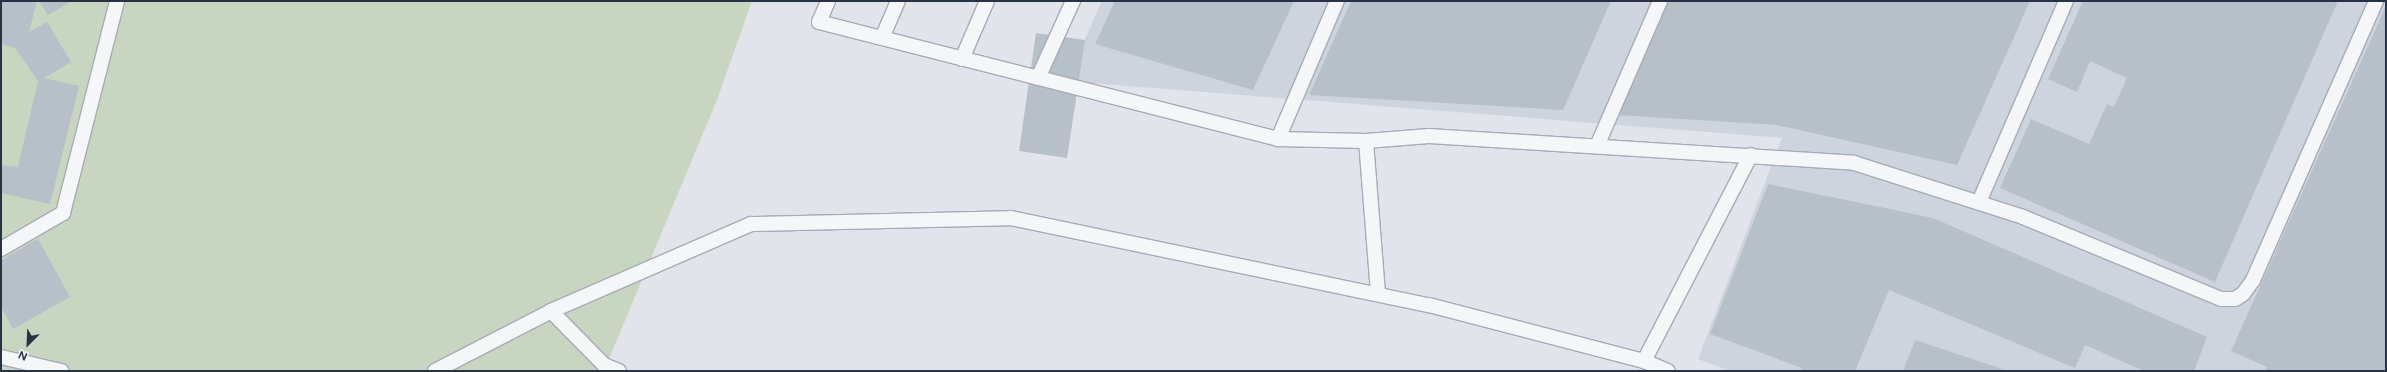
<!DOCTYPE html>
<html>
<head>
<meta charset="utf-8">
<style>
  body { margin:0 }
  #map { position:relative; width:2387px; height:372px; overflow:hidden; background:#e1e5eb; font-family:Figtree,sans-serif }
  div>[style] { position:absolute }
  .built>* { inset:0; background:#ced4dd }
  .green>* { inset:0; background:#c7d5c1 }
  .building>* { inset:0; background:#b7bfc9 }
  .roads { filter:drop-shadow(1px 0 #a5acb6) drop-shadow(-1px 0 #a5acb6) drop-shadow(0 1px #a5acb6) drop-shadow(0 -1px #a5acb6) }
  .lane>* { height:14px; margin:-7px; padding:0 7px; transform-origin:7px; border-radius:7px; background:#f4f6f8 }
  span { translate:-50% -50%; white-space:nowrap; text-align:center; line-height:1.15; -webkit-text-stroke:4px #f1f4f8; paint-order:stroke }
  .frame { position:absolute; inset:0; border:2px solid #273344; pointer-events:none }
  .north { position:absolute; left:8px; top:324px; width:40px; height:40px; -webkit-text-stroke:3px #f1f4f8; paint-order:stroke; rotate:204deg; font-size:11px; font-weight:700; line-height:16px; text-align:center; color:#273344 }
  .north::after { content:''; display:block; margin:auto; width:14px; height:18px; background:#273344; clip-path:polygon(50% 0,100% 100%,50% 72%,0 100%) }
</style>
</head>
<body>
<div id="map">
  <div class="built">
    <i style="clip-path:polygon(1102px 1px,2386px 1px,2386px 371px,1730px 371px,1698px 359px,1782px 138px,1066px 81px)"></i>
  </div>
  <div class="green">
    <i style="clip-path:polygon(1px 1px,752px 1px,717px 100px,604px 371px,1px 371px)"></i>
  </div>
  <div class="building">
    <i style="clip-path:polygon(1px 1px,37px 1px,29px 32px,47px 22px,71px 62px,44px 78px,79px 86px,50px 204px,1px 193px,1px 165px,18px 167px,38px 81px,15px 48px,1px 44px)"></i>
    <i style="clip-path:polygon(39px 1px,72px 1px,48px 15px)"></i>
    <i style="clip-path:polygon(1115px 1px,1294px 1px,1253px 90px,1095px 44px)"></i>
    <i style="clip-path:polygon(1351px 1px,1611px 1px,1563px 110px,1309px 95px)"></i>
    <i style="clip-path:polygon(1668px 1px,2030px 1px,1957px 165px,1777px 125px,1617px 115px)"></i>
    <i style="clip-path:polygon(2083px 1px,2338px 1px,2215px 282px,2000px 188px,2031px 119px,2089px 144px,2107px 104px,2114px 107px,2127px 78px,2090px 61px,2077px 92px,2048px 79px)"></i>
    <i style="clip-path:polygon(2386px 6px,2386px 371px,2265px 371px,2267px 367px,2231px 351px)"></i>
    <i style="clip-path:polygon(1036px 33px,1085px 40px,1067px 158px,1019px 151px)"></i>
    <i style="clip-path:polygon(1768px 184px,1933px 218px,2207px 337px,2194px 371px,2144px 371px,2085px 345px,2075px 368px,1889px 290px,1855px 371px,1800px 371px,1802px 368px,1710px 334px)"></i>
    <i style="clip-path:polygon(38px 239px,70px 297px,13px 329px,1px 307px,1px 260px)"></i>
    <i style="clip-path:polygon(1915px 340px,2008px 371px,1903px 371px)"></i>
  </div>
  <div class="roads">
    <div class="lane">
      <i style="left:828px;top:1px;width:23px;rotate:113deg"></i>
      <i style="left:819px;top:22px;width:474px;rotate:14.3deg"></i>
      <i style="left:1278px;top:139px;width:88px;rotate:1.3deg"></i>
      <i style="left:1366px;top:141px;width:63px;rotate:-4.5deg"></i>
      <i style="left:1429px;top:136px;width:426px;rotate:3.6deg"></i>
      <i style="left:1854px;top:163px;width:177px;rotate:17.7deg"></i>
      <i style="left:2023px;top:217px;width:214px;rotate:22.5deg"></i>
      <i style="left:2221px;top:299px;width:14px"></i>
      <i style="left:2235px;top:299px;width:9px;rotate:-32deg"></i>
      <i style="left:2243px;top:294px;width:17px;rotate:-54deg"></i>
      <i style="left:2253px;top:280px;width:305px;rotate:-66.2deg"></i>
      <i style="left:882px;top:38px;width:40px;rotate:-66.6deg"></i>
      <i style="left:962px;top:59px;width:63px;rotate:-66.7deg"></i>
      <i style="left:1038px;top:78px;width:85px;rotate:-65.6deg"></i>
      <i style="left:1278px;top:139px;width:150px;rotate:-66.9deg"></i>
      <i style="left:1366px;top:141px;width:153px;rotate:85.5deg"></i>
      <i style="left:1597px;top:146px;width:158px;rotate:-66.5deg"></i>
      <i style="left:1979px;top:202px;width:219px;rotate:-66.6deg"></i>
      <i style="left:1px;top:249px;width:72px;rotate:-30.1deg"></i>
      <i style="left:63px;top:213px;width:219px;rotate:-75.7deg"></i>
      <i style="left:551px;top:311px;width:76px;rotate:45.5deg"></i>
      <i style="left:604px;top:365px;width:16px;rotate:22deg"></i>
      <i style="left:1px;top:357px;width:62px;rotate:13.1deg"></i>
      <i style="left:1644px;top:361px;width:232px;rotate:-62.6deg"></i>
      <i style="left:435px;top:371px;width:131px;rotate:-27.3deg"></i>
      <i style="left:551px;top:311px;width:218px;rotate:-23.5deg"></i>
      <i style="left:751px;top:224px;width:260px;rotate:-1.3deg"></i>
      <i style="left:1011px;top:218px;width:427px;rotate:11.8deg"></i>
      <i style="left:1429px;top:305px;width:222px;rotate:14.6deg"></i>
      <i style="left:1644px;top:361px;width:26px;rotate:23deg"></i>
    </div>
  </div>
  <div class="frame"></div>
  <div class="north">N</div>
</div>
</body>
</html>
